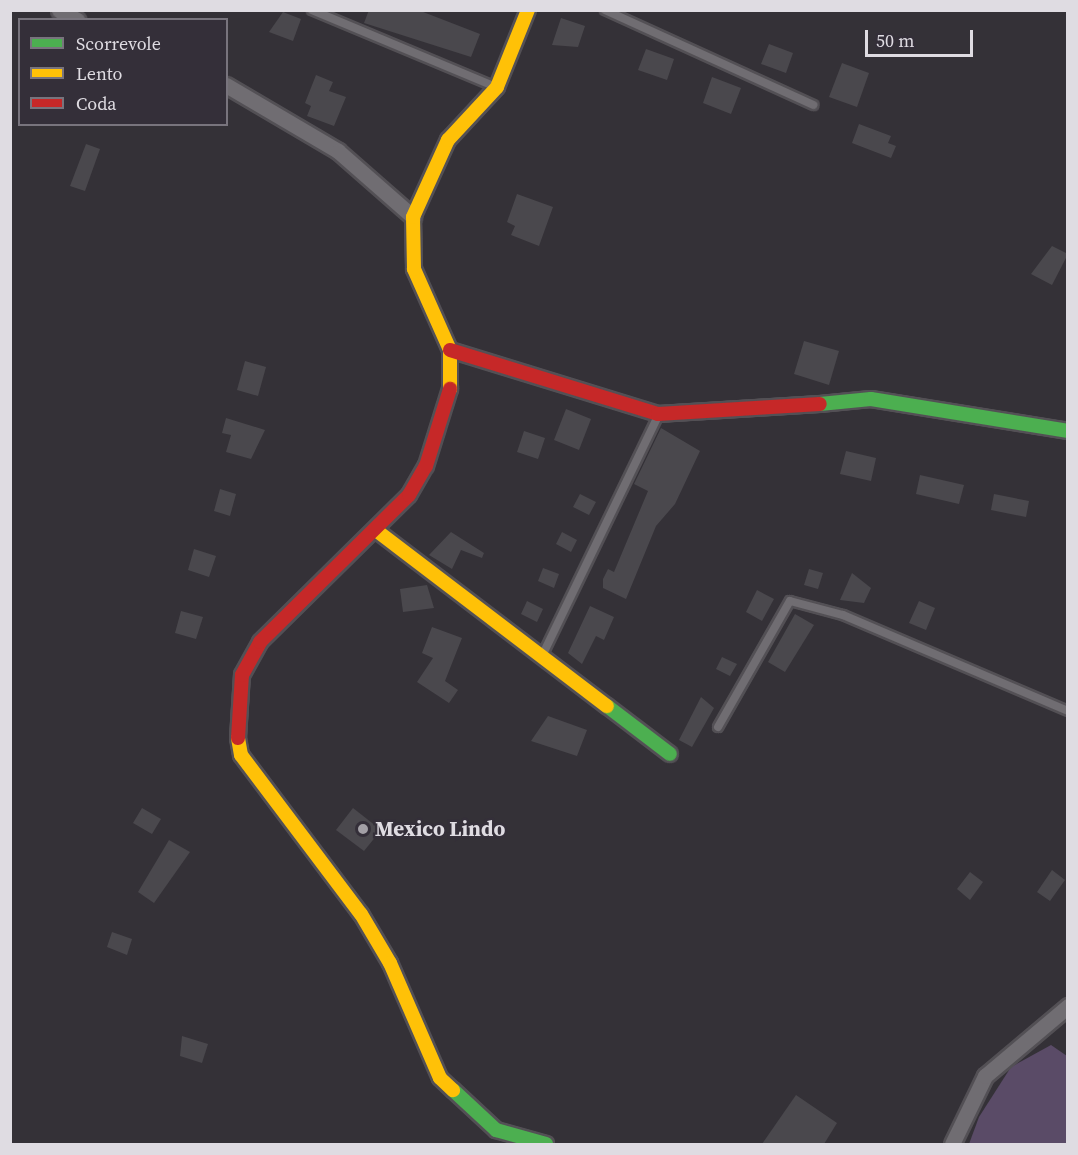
<!DOCTYPE html>
<html>
<head>
<meta charset="utf-8">
<style>
  body { margin:0 }
  #map { position:relative; width:1078px; height:1155px; overflow:hidden; background:#343137; font-family:"Source Serif 4",serif }
  div>[style] { position:absolute }
  .green>* { inset:0; background:#5a4b67 }
  .building>* { inset:0; background:#4a484d }
  .roads { filter:drop-shadow(2px 0 #535055) drop-shadow(-2px 0 #535055) drop-shadow(0 2px #535055) drop-shadow(0 -2px #535055) }
  .lane>* { height:8px; margin:-4px; padding:0 4px; transform-origin:4px; border-radius:4px; background:#706d72 }
  .street>* { height:15px; margin:-7.5px; padding:0 7.5px; transform-origin:7.5px; border-radius:7.5px; background:#706d72 }
  .fast>* { height:14px; margin:-7px; padding:0 7px; transform-origin:7px; border-radius:7px; background:#4caf50 }
  .slow>* { height:14px; margin:-7px; padding:0 7px; transform-origin:7px; border-radius:7px; background:#ffc107 }
  .jam>* { height:14px; margin:-7px; padding:0 7px; transform-origin:7px; border-radius:7px; background:#c62828 }
  .dots>* { width:16px; height:16px; translate:-50% -50%; box-sizing:border-box; border:3px solid #342f39; border-radius:50% }
  span { translate:-50% -50%; white-space:nowrap; text-align:center; line-height:1.15; -webkit-text-stroke:5px #342f39; paint-order:stroke }
  .poi-label { font-size:21px; color:#dfdce2; font-weight:700 }
  .left { translate:0 -50%; text-align:left }
  .frame { position:absolute; inset:0; border:12px solid #dfdce2; pointer-events:none }
  .legend { position:absolute; left:18px; top:18px; width:210px; height:108px; box-sizing:border-box; background:#342f39; border:2px solid #78747d; margin:0; padding:8px 10px; list-style:none; font-size:18px; color:#dfdce2 }
  .legend li { display:flex; align-items:center; gap:12px; height:30px }
  .legend b { width:30px; border:2px solid #78747d }
  .scale { position:absolute; left:865px; top:30px; width:108px; height:27px; box-sizing:border-box; border:3px solid #dfdce2; border-top:0; padding-left:8px; font-size:18px; line-height:21px; white-space:nowrap; color:#dfdce2; -webkit-text-stroke:4px #342f39; paint-order:stroke }
</style>
</head>
<body>
<div id="map">
  <div class="green">
    <i style="clip-path:polygon(1051px 1045px,1067px 1056px,1067px 1144px,969px 1144px,979px 1117px,1011px 1067px)"></i>
  </div>
  <div class="building">
    <i style="clip-path:polygon(369px 10px,418px 10px,480px 34px,471px 57px,364px 23px)"></i>
    <i style="clip-path:polygon(283px 12px,301px 19px,293px 41px,269px 32px)"></i>
    <i style="clip-path:polygon(561px 18px,585px 26px,578px 47px,552px 45px)"></i>
    <i style="clip-path:polygon(769px 44px,793px 53px,786px 73px,761px 64px)"></i>
    <i style="clip-path:polygon(646px 49px,674px 59px,667px 80px,638px 70px)"></i>
    <i style="clip-path:polygon(842px 63px,869px 73px,857px 107px,829px 97px)"></i>
    <i style="clip-path:polygon(316px 75px,333px 82px,329px 91px,346px 97px,334px 126px,307px 116px,311px 106px,305px 103px)"></i>
    <i style="clip-path:polygon(712px 77px,741px 88px,731px 114px,703px 103px)"></i>
    <i style="clip-path:polygon(859px 124px,891px 136px,888px 143px,896px 146px,891px 158px,852px 143px)"></i>
    <i style="clip-path:polygon(86px 144px,100px 149px,85px 191px,70px 186px)"></i>
    <i style="clip-path:polygon(517px 194px,553px 207px,539px 246px,511px 235px,515px 226px,507px 222px)"></i>
    <i style="clip-path:polygon(1052px 246px,1068px 254px,1052px 285px,1031px 274px)"></i>
    <i style="clip-path:polygon(804px 341px,839px 351px,829px 385px,794px 374px)"></i>
    <i style="clip-path:polygon(245px 361px,266px 367px,258px 396px,237px 390px)"></i>
    <i style="clip-path:polygon(566px 409px,591px 419px,579px 450px,554px 440px)"></i>
    <i style="clip-path:polygon(226px 418px,265px 430px,251px 459px,226px 452px,231px 435px,222px 433px)"></i>
    <i style="clip-path:polygon(661px 428px,700px 451px,675px 504px,656px 526px,626px 599px,603px 588px,603px 579px,608px 569px,614px 572px,648px 491px,634px 484px)"></i>
    <i style="clip-path:polygon(524px 431px,545px 438px,538px 459px,517px 452px)"></i>
    <i style="clip-path:polygon(846px 451px,876px 458px,871px 481px,840px 474px)"></i>
    <i style="clip-path:polygon(920px 475px,964px 485px,959px 504px,916px 494px)"></i>
    <i style="clip-path:polygon(220px 489px,236px 494px,230px 516px,214px 511px)"></i>
    <i style="clip-path:polygon(580px 494px,596px 502px,589px 515px,573px 507px)"></i>
    <i style="clip-path:polygon(994px 494px,1029px 501px,1026px 517px,991px 510px)"></i>
    <i style="clip-path:polygon(451px 532px,484px 553px,482px 558px,461px 550px,452px 569px,429px 555px)"></i>
    <i style="clip-path:polygon(562px 532px,577px 540px,571px 552px,556px 544px)"></i>
    <i style="clip-path:polygon(194px 549px,216px 556px,209px 577px,188px 570px)"></i>
    <i style="clip-path:polygon(543px 568px,559px 574px,554px 588px,538px 581px)"></i>
    <i style="clip-path:polygon(809px 569px,823px 573px,818px 589px,804px 585px)"></i>
    <i style="clip-path:polygon(852px 573px,871px 588px,864px 603px,840px 600px)"></i>
    <i style="clip-path:polygon(427px 585px,434px 608px,403px 612px,400px 589px)"></i>
    <i style="clip-path:polygon(757px 590px,774px 599px,762px 621px,746px 612px)"></i>
    <i style="clip-path:polygon(527px 601px,543px 609px,537px 622px,521px 614px)"></i>
    <i style="clip-path:polygon(919px 601px,935px 608px,926px 630px,909px 623px)"></i>
    <i style="clip-path:polygon(590px 606px,614px 617px,604px 640px,596px 636px,582px 664px,568px 653px)"></i>
    <i style="clip-path:polygon(181px 611px,203px 617px,196px 639px,175px 633px)"></i>
    <i style="clip-path:polygon(795px 614px,814px 625px,785px 672px,768px 662px)"></i>
    <i style="clip-path:polygon(432px 627px,462px 638px,445px 681px,458px 690px,449px 703px,417px 682px,433px 658px,422px 653px)"></i>
    <i style="clip-path:polygon(722px 657px,737px 664px,730px 676px,716px 669px)"></i>
    <i style="clip-path:polygon(701px 697px,714px 708px,692px 747px,679px 740px)"></i>
    <i style="clip-path:polygon(548px 716px,587px 730px,577px 756px,531px 741px)"></i>
    <i style="clip-path:polygon(142px 808px,161px 819px,152px 834px,133px 823px)"></i>
    <i style="clip-path:polygon(353px 808px,381px 830px,364px 851px,336px 830px)"></i>
    <i style="clip-path:polygon(169px 840px,190px 852px,154px 903px,138px 892px)"></i>
    <i style="clip-path:polygon(1052px 870px,1065px 880px,1050px 901px,1037px 892px)"></i>
    <i style="clip-path:polygon(970px 872px,983px 882px,970px 900px,957px 889px)"></i>
    <i style="clip-path:polygon(112px 932px,132px 939px,127px 955px,107px 947px)"></i>
    <i style="clip-path:polygon(182px 1036px,208px 1044px,202px 1063px,180px 1056px)"></i>
    <i style="clip-path:polygon(796px 1095px,837px 1123px,824px 1144px,762px 1144px)"></i>
  </div>
  <div class="roads">
    <div class="lane">
      <i style="left:312px;top:10px;width:197px;rotate:22.7deg"></i>
      <i style="left:605px;top:10px;width:229px;rotate:24.5deg"></i>
      <i style="left:543px;top:654px;width:264px;rotate:-64.2deg"></i>
      <i style="left:718px;top:727px;width:145px;rotate:-60.3deg"></i>
      <i style="left:790px;top:601px;width:55px;rotate:14.8deg"></i>
      <i style="left:843px;top:615px;width:245px;rotate:23.1deg"></i>
    </div>
    <div class="street">
      <i style="left:59px;top:10px;width:21px;rotate:29deg"></i>
      <i style="left:226px;top:85px;width:130px;rotate:30.5deg"></i>
      <i style="left:338px;top:151px;width:100px;rotate:41.3deg"></i>
      <i style="left:952px;top:1144px;width:76px;rotate:-64.1deg"></i>
      <i style="left:985px;top:1076px;width:109px;rotate:-40.1deg"></i>
    </div>
    <div class="fast">
      <i style="left:820px;top:404px;width:51px;rotate:-5.6deg"></i>
      <i style="left:871px;top:399px;width:200px;rotate:9.2deg"></i>
      <i style="left:607px;top:706px;width:79px;rotate:37.3deg"></i>
      <i style="left:453px;top:1090px;width:59px;rotate:42.9deg"></i>
      <i style="left:496px;top:1130px;width:52px;rotate:15.6deg"></i>
    </div>
    <div class="slow">
      <i style="left:450px;top:389px;width:39px;rotate:-90deg"></i>
      <i style="left:450px;top:350px;width:89px;rotate:-114deg"></i>
      <i style="left:414px;top:269px;width:52px;rotate:-91.1deg"></i>
      <i style="left:413px;top:217px;width:85px;rotate:-65.6deg"></i>
      <i style="left:448px;top:140px;width:72px;rotate:-47.2deg"></i>
      <i style="left:497px;top:87px;width:83px;rotate:-68.1deg"></i>
      <i style="left:377px;top:531px;width:289px;rotate:37.3deg"></i>
      <i style="left:238px;top:738px;width:17px;rotate:80deg"></i>
      <i style="left:241px;top:755px;width:199px;rotate:53deg"></i>
      <i style="left:361px;top:914px;width:57px;rotate:59.4deg"></i>
      <i style="left:390px;top:963px;width:125px;rotate:66.5deg"></i>
      <i style="left:440px;top:1078px;width:18px;rotate:43deg"></i>
    </div>
    <div class="jam">
      <i style="left:450px;top:350px;width:218px;rotate:17.1deg"></i>
      <i style="left:658px;top:414px;width:162px;rotate:-3.5deg"></i>
      <i style="left:238px;top:738px;width:63px;rotate:-86.4deg"></i>
      <i style="left:242px;top:675px;width:38px;rotate:-61deg"></i>
      <i style="left:260px;top:642px;width:209px;rotate:-44.6deg"></i>
      <i style="left:409px;top:495px;width:34px;rotate:-60deg"></i>
      <i style="left:426px;top:466px;width:81px;rotate:-72.7deg"></i>
    </div>
  </div>
  <div class="dots">
    <i style="left:363px;top:829px;background:#a3a0a6"></i>
  </div>
  <div class="poi-label">
    <span class="left" style="left:375px;top:829px">Mexico Lindo</span>
  </div>
  <div class="frame"></div>
  <ul class="legend">
  <li><b style="height:8px;background:#4caf50"></b>Scorrevole</li>
  <li><b style="height:8px;background:#ffc107"></b>Lento</li>
  <li><b style="height:8px;background:#c62828"></b>Coda</li>
  </ul>
  <div class="scale">50 m</div>
</div>
</body>
</html>
